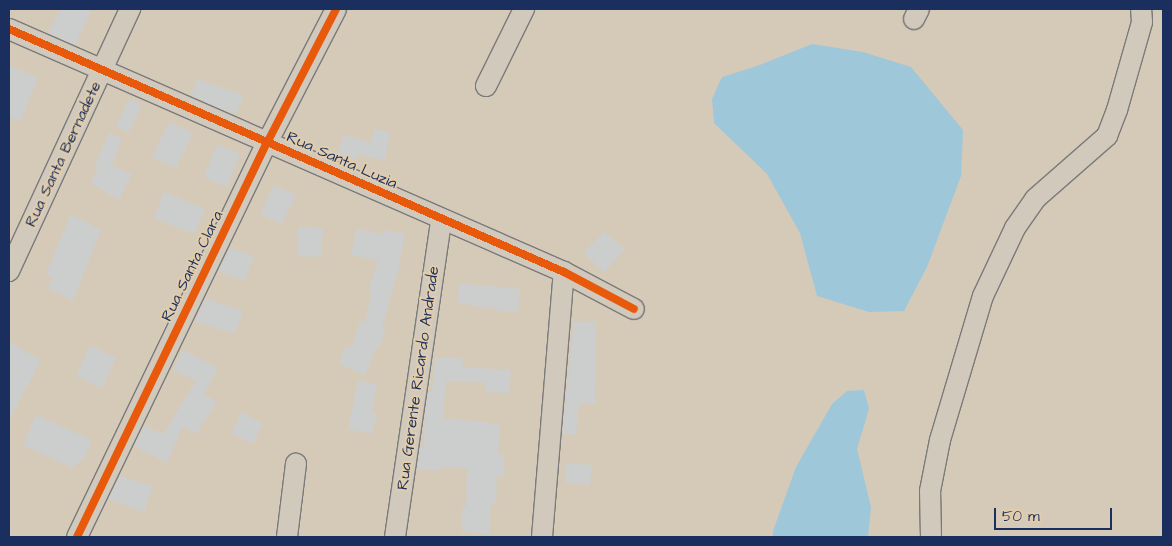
<!DOCTYPE html>
<html>
<head>
<meta charset="utf-8">
<style>
  body { margin:0 }
  #map { position:relative; width:1172px; height:546px; overflow:hidden; background:#d5cab8; font-family:"Architects Daughter",sans-serif }
  div>[style] { position:absolute }
  .water>* { inset:0; background:#9ec7da }
  .building>* { inset:0; background:#cccdcd }
  .roads { filter:drop-shadow(1px 0 #7b7a7a) drop-shadow(-1px 0 #7b7a7a) drop-shadow(0 1px #7b7a7a) drop-shadow(0 -1px #7b7a7a) }
  .minor>* { height:20px; margin:-10px; padding:0 10px; transform-origin:10px; border-radius:10px; background:#d1c9bc }
  .cycleway>* { height:8px; margin:-4px; padding:0 4px; transform-origin:4px; border-radius:4px; background:#e8590c }
  span { translate:-50% -50%; white-space:nowrap; text-align:center; line-height:1.15; -webkit-text-stroke:4px #e1cdac; paint-order:stroke }
  .street-label { font-size:16px; color:#1b2f5e }
  .frame { position:absolute; inset:0; border:10px solid #1b2f5e; pointer-events:none }
  .scale { position:absolute; left:994px; top:508px; width:118px; height:22px; box-sizing:border-box; border:2px solid #1b2f5e; border-top:0; padding-left:6px; font-size:15px; line-height:18px; white-space:nowrap; color:#1b2f5e; -webkit-text-stroke:4px #e1cdac; paint-order:stroke }
</style>
</head>
<body>
<div id="map">
  <div class="water">
    <i style="clip-path:polygon(812px 44px,863px 52px,911px 67px,963px 130px,961px 176px,927px 267px,904px 311px,869px 312px,817px 296px,800px 233px,767px 174px,714px 123px,712px 99px,722px 77px,757px 66px)"></i>
    <i style="clip-path:polygon(864px 390px,869px 409px,857px 449px,871px 507px,868px 537px,773px 537px,773px 531px,796px 467px,832px 404px,847px 391px)"></i>
  </div>
  <div class="building">
    <i style="clip-path:polygon(61px 9px,85px 9px,91px 12px,75px 45px,48px 33px)"></i>
    <i style="clip-path:polygon(9px 66px,38px 78px,20px 122px,9px 117px)"></i>
    <i style="clip-path:polygon(197px 79px,244px 95px,235px 115px,191px 96px)"></i>
    <i style="clip-path:polygon(129px 99px,142px 105px,128px 133px,116px 126px)"></i>
    <i style="clip-path:polygon(169px 122px,193px 133px,176px 168px,152px 157px)"></i>
    <i style="clip-path:polygon(374px 129px,390px 132px,385px 160px,357px 155px,355px 160px,337px 155px,344px 135px,371px 143px)"></i>
    <i style="clip-path:polygon(109px 133px,122px 138px,112px 165px,132px 174px,119px 200px,91px 183px,98px 170px,94px 167px)"></i>
    <i style="clip-path:polygon(217px 144px,240px 154px,227px 187px,204px 177px)"></i>
    <i style="clip-path:polygon(274px 185px,296px 195px,282px 224px,260px 214px)"></i>
    <i style="clip-path:polygon(164px 192px,205px 209px,194px 234px,154px 218px)"></i>
    <i style="clip-path:polygon(71px 214px,101px 230px,73px 301px,48px 288px,53px 278px,46px 274px)"></i>
    <i style="clip-path:polygon(298px 227px,323px 228px,321px 257px,297px 256px)"></i>
    <i style="clip-path:polygon(356px 229px,383px 234px,383px 230px,405px 234px,398px 271px,382px 327px,386px 328px,380px 347px,377px 346px,365px 375px,339px 364px,346px 346px,352px 348px,360px 321px,365px 322px,372px 293px,368px 292px,378px 260px,351px 255px)"></i>
    <i style="clip-path:polygon(604px 231px,625px 250px,604px 272px,584px 253px)"></i>
    <i style="clip-path:polygon(230px 248px,254px 256px,244px 281px,218px 271px)"></i>
    <i style="clip-path:polygon(459px 283px,520px 289px,518px 312px,497px 311px,497px 309px,458px 303px)"></i>
    <i style="clip-path:polygon(205px 298px,243px 311px,235px 334px,195px 321px)"></i>
    <i style="clip-path:polygon(574px 321px,596px 322px,595px 404px,579px 403px,576px 435px,562px 434px)"></i>
    <i style="clip-path:polygon(9px 342px,41px 360px,9px 421px)"></i>
    <i style="clip-path:polygon(90px 345px,116px 358px,102px 388px,76px 376px)"></i>
    <i style="clip-path:polygon(183px 350px,218px 368px,204px 394px,217px 402px,196px 434px,183px 426px,167px 463px,134px 446px,144px 426px,163px 434px,196px 381px,173px 369px)"></i>
    <i style="clip-path:polygon(435px 357px,463px 359px,463px 367px,511px 370px,509px 393px,485px 392px,486px 383px,446px 381px,443px 418px,500px 424px,498px 454px,504px 454px,504px 476px,497px 476px,496px 504px,491px 504px,489px 535px,461px 530px,463px 507px,466px 507px,467px 468px,440px 467px,440px 471px,417px 469px,420px 448px,424px 448px,425px 410px,428px 392px,432px 392px)"></i>
    <i style="clip-path:polygon(358px 380px,377px 384px,372px 413px,377px 414px,372px 434px,348px 429px)"></i>
    <i style="clip-path:polygon(242px 412px,263px 424px,252px 444px,231px 433px)"></i>
    <i style="clip-path:polygon(36px 415px,92px 440px,85px 457px,72px 468px,23px 445px)"></i>
    <i style="clip-path:polygon(566px 463px,592px 465px,590px 485px,565px 483px)"></i>
    <i style="clip-path:polygon(120px 476px,153px 487px,144px 512px,108px 499px)"></i>
  </div>
  <div class="roads">
    <div class="minor">
      <i style="left:914px;top:19px;width:11px;rotate:-63deg"></i>
      <i style="left:9px;top:29px;width:606px;rotate:23.65deg"></i>
      <i style="left:564px;top:272px;width:79px;rotate:27.9deg"></i>
      <i style="left:486px;top:86px;width:86px;rotate:-63.7deg"></i>
      <i style="left:9px;top:271px;width:289px;rotate:-65.2deg"></i>
      <i style="left:77px;top:537px;width:440px;rotate:-64.3deg"></i>
      <i style="left:268px;top:141px;width:148px;rotate:-62.7deg"></i>
      <i style="left:287px;top:537px;width:74px;rotate:-83deg"></i>
      <i style="left:395px;top:537px;width:320px;rotate:-81.7deg"></i>
      <i style="left:542px;top:537px;width:266px;rotate:-85.3deg"></i>
      <i style="left:931px;top:537px;width:46px;rotate:-91.2deg"></i>
      <i style="left:930px;top:491px;width:52px;rotate:-78.9deg"></i>
      <i style="left:940px;top:440px;width:150px;rotate:-73.4deg"></i>
      <i style="left:983px;top:296px;width:75px;rotate:-64.8deg"></i>
      <i style="left:1015px;top:228px;width:35px;rotate:-55deg"></i>
      <i style="left:1035px;top:199px;width:96px;rotate:-41.2deg"></i>
      <i style="left:1107px;top:136px;width:28px;rotate:-69deg"></i>
      <i style="left:1117px;top:110px;width:91px;rotate:-74.1deg"></i>
      <i style="left:1142px;top:22px;width:13px;rotate:-94deg"></i>
    </div>
  </div>
  <div class="cycleway">
    <i style="left:9px;top:29px;width:606px;rotate:23.65deg"></i>
    <i style="left:564px;top:272px;width:79px;rotate:27.9deg"></i>
    <i style="left:77px;top:537px;width:440px;rotate:-64.3deg"></i>
    <i style="left:268px;top:141px;width:148px;rotate:-62.7deg"></i>
  </div>
  <div class="street-label">
    <span style="left:63px;top:154px;rotate:-65deg">Rua Santa Bernadete</span>
    <span style="left:342px;top:160px;rotate:24deg">Rua Santa Luzia</span>
    <span style="left:192px;top:266px;rotate:-64deg">Rua Santa Clara</span>
    <span style="left:418px;top:378px;rotate:-82deg">Rua Gerente Ricardo Andrade</span>
  </div>
  <div class="frame"></div>
  <div class="scale">50 m</div>
</div>
</body>
</html>
